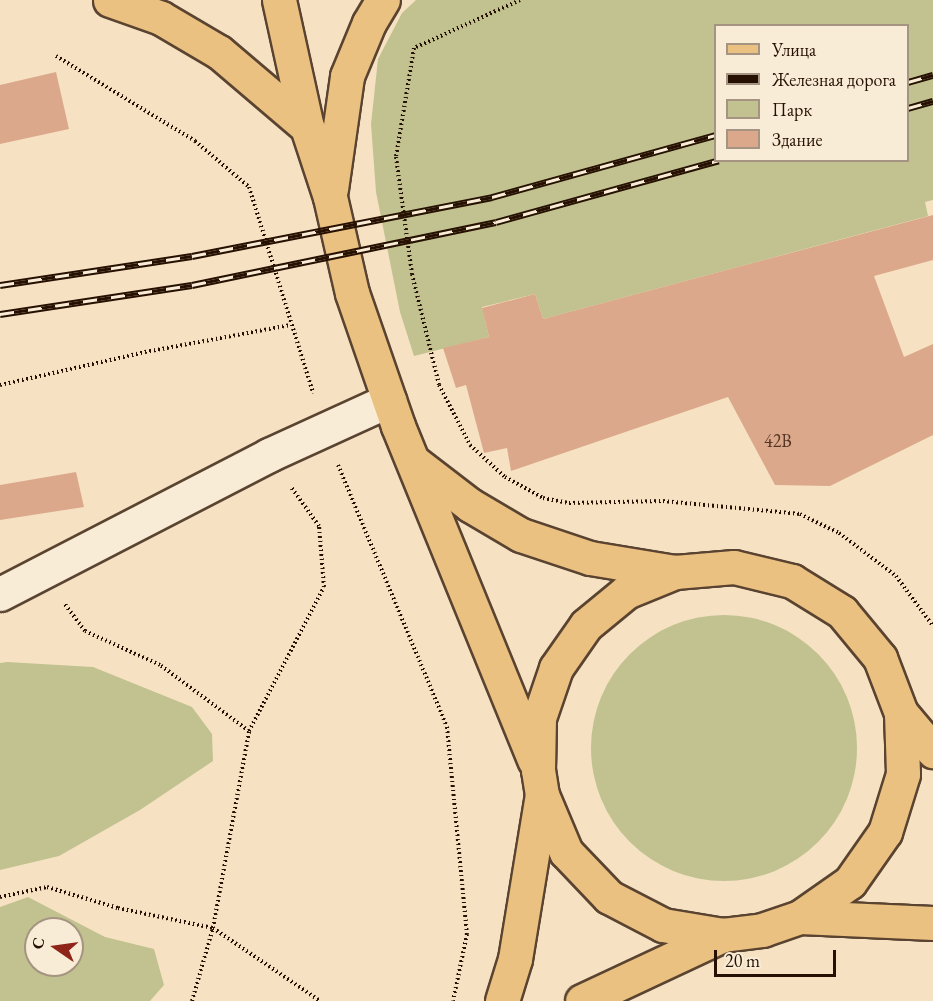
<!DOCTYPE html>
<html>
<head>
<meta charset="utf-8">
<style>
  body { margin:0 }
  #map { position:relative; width:933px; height:1001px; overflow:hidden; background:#f6e2c2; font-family:"EB Garamond",serif }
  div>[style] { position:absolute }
  .green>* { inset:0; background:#c1c290 }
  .round { border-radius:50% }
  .building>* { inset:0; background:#dca88b }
  .path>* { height:4px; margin-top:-2px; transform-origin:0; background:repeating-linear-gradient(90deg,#261001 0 1.5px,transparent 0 4.5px) }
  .roads { filter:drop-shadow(2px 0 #5a4431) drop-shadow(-2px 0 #5a4431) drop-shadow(0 2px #5a4431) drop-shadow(0 -2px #5a4431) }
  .minor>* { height:33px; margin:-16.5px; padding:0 16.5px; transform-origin:16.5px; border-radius:16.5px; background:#f9ecd7 }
  .major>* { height:33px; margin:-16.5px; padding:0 16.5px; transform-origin:16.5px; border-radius:16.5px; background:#ebc181 }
  .rail>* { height:7px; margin-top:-3.5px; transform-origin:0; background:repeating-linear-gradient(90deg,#f9ecd7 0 14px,#261001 0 28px); box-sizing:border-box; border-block:2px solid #261001 }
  span { translate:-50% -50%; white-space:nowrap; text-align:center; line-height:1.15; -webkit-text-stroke:5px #f9ecd7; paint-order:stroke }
  .number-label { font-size:18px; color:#543624 }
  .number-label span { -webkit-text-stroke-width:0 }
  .legend { position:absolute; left:714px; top:24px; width:195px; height:138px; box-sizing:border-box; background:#f9ecd7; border:2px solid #a59481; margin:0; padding:8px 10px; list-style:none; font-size:18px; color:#261001 }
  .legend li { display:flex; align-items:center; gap:12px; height:30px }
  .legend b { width:30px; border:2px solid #a59481 }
  .north { position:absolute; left:24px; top:917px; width:60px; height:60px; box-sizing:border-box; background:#f9ecd7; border:2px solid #a59481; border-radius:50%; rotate:283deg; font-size:16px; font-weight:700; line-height:24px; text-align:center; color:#261001 }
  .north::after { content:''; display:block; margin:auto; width:21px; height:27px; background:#8f2418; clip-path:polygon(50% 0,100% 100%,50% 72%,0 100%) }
  .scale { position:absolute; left:714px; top:950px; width:122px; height:27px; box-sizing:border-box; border:3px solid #261001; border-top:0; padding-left:8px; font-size:18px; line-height:21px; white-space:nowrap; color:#261001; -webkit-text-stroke:4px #f9ecd7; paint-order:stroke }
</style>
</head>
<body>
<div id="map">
  <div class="green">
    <i style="clip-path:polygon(evenodd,416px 0,933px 0,933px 200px,925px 202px,928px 216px,543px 319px,535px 294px,482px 307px,489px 337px,414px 356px,400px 312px,376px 192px,371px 124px,378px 59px,402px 13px,416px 0,716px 26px,908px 26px,908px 160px,716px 160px,716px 26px)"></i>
    <i class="round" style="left:591px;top:615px;width:266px;height:266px"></i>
    <i style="clip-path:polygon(7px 662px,93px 667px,192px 707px,212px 734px,213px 761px,140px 810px,59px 856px,0 870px,0 663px)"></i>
    <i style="clip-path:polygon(evenodd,28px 897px,105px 937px,154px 949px,164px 985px,150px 1001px,0 1001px,0 907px,28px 897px,36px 929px,72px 929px,72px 965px,36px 965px,36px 929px)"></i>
  </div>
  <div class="building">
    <i style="clip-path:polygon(56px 72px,69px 129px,0 144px,0 85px)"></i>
    <i style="clip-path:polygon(933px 215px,933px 260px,874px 276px,904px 357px,933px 344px,933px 435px,830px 486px,775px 485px,728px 397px,511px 471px,507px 448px,484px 453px,466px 385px,456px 388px,443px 348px,489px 337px,482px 308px,535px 294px,543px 319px)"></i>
    <i style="clip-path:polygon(76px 472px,84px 507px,0 520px,0 485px)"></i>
  </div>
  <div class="path">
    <i style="left:520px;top:0;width:116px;rotate:155.6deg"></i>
    <i style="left:414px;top:48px;width:110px;rotate:99.4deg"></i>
    <i style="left:396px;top:157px;width:118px;rotate:82.2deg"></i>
    <i style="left:412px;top:274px;width:114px;rotate:76.3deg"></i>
    <i style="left:439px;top:385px;width:68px;rotate:62.7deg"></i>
    <i style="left:470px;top:445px;width:47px;rotate:42.4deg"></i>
    <i style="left:505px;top:477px;width:43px;rotate:28.9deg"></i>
    <i style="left:543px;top:498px;width:26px;rotate:11deg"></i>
    <i style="left:569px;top:503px;width:94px;rotate:-1.2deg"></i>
    <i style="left:663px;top:501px;width:138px;rotate:5.4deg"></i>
    <i style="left:800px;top:514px;width:43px;rotate:26deg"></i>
    <i style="left:839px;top:533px;width:71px;rotate:37deg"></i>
    <i style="left:896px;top:576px;width:62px;rotate:53.5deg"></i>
    <i style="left:56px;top:56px;width:163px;rotate:31.4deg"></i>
    <i style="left:195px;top:141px;width:71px;rotate:40.4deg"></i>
    <i style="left:249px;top:187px;width:216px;rotate:72.7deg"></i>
    <i style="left:0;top:385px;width:149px;rotate:-12.8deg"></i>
    <i style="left:145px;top:352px;width:148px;rotate:-10.5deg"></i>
    <i style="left:338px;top:465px;width:284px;rotate:67.4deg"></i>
    <i style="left:447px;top:727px;width:208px;rotate:84.5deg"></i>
    <i style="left:467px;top:934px;width:68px;rotate:101.8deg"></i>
    <i style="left:249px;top:731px;width:162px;rotate:-62.5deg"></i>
    <i style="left:324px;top:587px;width:61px;rotate:-94.7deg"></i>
    <i style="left:319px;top:526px;width:48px;rotate:-125.7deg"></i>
    <i style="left:0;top:897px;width:48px;rotate:-12deg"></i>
    <i style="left:47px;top:887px;width:74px;rotate:16.5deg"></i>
    <i style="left:118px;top:908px;width:97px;rotate:11.9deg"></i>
    <i style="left:213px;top:928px;width:200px;rotate:-79.6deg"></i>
    <i style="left:249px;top:731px;width:111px;rotate:-143.4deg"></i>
    <i style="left:160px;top:665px;width:82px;rotate:-155.6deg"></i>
    <i style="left:85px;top:631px;width:35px;rotate:-127deg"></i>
    <i style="left:192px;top:1001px;width:76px;rotate:-74deg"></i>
    <i style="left:213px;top:928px;width:130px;rotate:34.3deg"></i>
  </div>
  <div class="roads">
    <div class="minor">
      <i style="left:0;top:594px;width:303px;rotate:-27.3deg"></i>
      <i style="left:269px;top:455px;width:132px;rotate:-24.6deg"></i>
    </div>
    <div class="major">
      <i style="left:110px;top:0;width:54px;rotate:19.4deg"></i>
      <i style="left:161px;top:18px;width:67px;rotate:30.4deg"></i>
      <i style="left:219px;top:52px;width:116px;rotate:40.4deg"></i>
      <i style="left:279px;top:0;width:130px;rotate:77.6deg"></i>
      <i style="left:307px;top:127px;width:74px;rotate:71.8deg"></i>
      <i style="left:330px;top:197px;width:98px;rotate:77.1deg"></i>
      <i style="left:352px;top:293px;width:141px;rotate:70.9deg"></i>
      <i style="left:398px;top:426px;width:361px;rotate:67.8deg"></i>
      <i style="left:331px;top:189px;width:114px;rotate:-81.9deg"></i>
      <i style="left:347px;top:76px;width:57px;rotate:-67.5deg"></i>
      <i style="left:369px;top:23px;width:27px;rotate:-59deg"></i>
      <i style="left:414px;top:462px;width:71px;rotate:37.5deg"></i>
      <i style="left:470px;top:505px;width:59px;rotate:30.5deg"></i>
      <i style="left:521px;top:535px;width:73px;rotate:18.4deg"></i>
      <i style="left:590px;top:558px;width:86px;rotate:9.4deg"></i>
      <i style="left:675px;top:572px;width:59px;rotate:-4.8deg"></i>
      <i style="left:734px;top:567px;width:60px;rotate:13.6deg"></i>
      <i style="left:792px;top:581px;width:59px;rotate:31.8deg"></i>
      <i style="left:842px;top:612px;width:60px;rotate:50.4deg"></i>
      <i style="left:880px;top:658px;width:59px;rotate:69.1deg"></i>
      <i style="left:901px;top:713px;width:61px;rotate:88.1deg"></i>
      <i style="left:903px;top:774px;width:61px;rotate:107.2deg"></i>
      <i style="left:885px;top:832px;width:61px;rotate:125deg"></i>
      <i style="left:850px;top:882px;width:61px;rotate:145deg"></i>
      <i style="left:800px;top:917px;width:39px;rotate:161deg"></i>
      <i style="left:763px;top:930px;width:40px;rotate:172.9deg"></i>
      <i style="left:723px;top:935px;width:61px;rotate:-170.5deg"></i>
      <i style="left:663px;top:925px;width:61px;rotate:-152.6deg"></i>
      <i style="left:609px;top:897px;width:62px;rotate:-133.7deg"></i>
      <i style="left:566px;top:852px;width:62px;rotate:-112.8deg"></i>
      <i style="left:542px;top:795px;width:25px;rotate:-99deg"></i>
      <i style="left:538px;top:770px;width:52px;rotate:-88.9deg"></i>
      <i style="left:539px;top:718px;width:53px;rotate:-71.2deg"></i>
      <i style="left:556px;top:668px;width:52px;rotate:-55.1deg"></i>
      <i style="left:586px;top:625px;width:52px;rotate:-39.5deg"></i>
      <i style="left:626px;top:592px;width:53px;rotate:-22.2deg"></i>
      <i style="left:901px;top:713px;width:50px;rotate:49.9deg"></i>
      <i style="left:800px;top:917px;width:133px;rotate:2.6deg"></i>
      <i style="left:502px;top:1001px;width:44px;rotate:-72.8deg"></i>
      <i style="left:515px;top:959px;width:166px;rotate:-80.7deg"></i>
      <i style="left:582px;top:1001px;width:156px;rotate:-25.1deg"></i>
    </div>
  </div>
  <div class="rail">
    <i style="left:908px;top:82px;width:26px;rotate:-16deg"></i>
    <i style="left:908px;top:108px;width:26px;rotate:-16deg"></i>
    <i style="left:0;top:285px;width:194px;rotate:-8.6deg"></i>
    <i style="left:192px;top:256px;width:306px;rotate:-11.1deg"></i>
    <i style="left:492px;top:197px;width:232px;rotate:-15.5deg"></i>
    <i style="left:0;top:314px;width:194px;rotate:-8.6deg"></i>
    <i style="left:192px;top:285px;width:310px;rotate:-11.7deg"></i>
    <i style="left:496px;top:222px;width:231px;rotate:-15.5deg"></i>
  </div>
  <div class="number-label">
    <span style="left:778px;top:441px">42В</span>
  </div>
  <ul class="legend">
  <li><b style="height:8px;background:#ebc181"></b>Улица</li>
  <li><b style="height:8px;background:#261001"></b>Железная дорога</li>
  <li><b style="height:16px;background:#c1c290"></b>Парк</li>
  <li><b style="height:16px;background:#dca88b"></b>Здание</li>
  </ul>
  <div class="north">С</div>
  <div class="scale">20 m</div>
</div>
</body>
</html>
